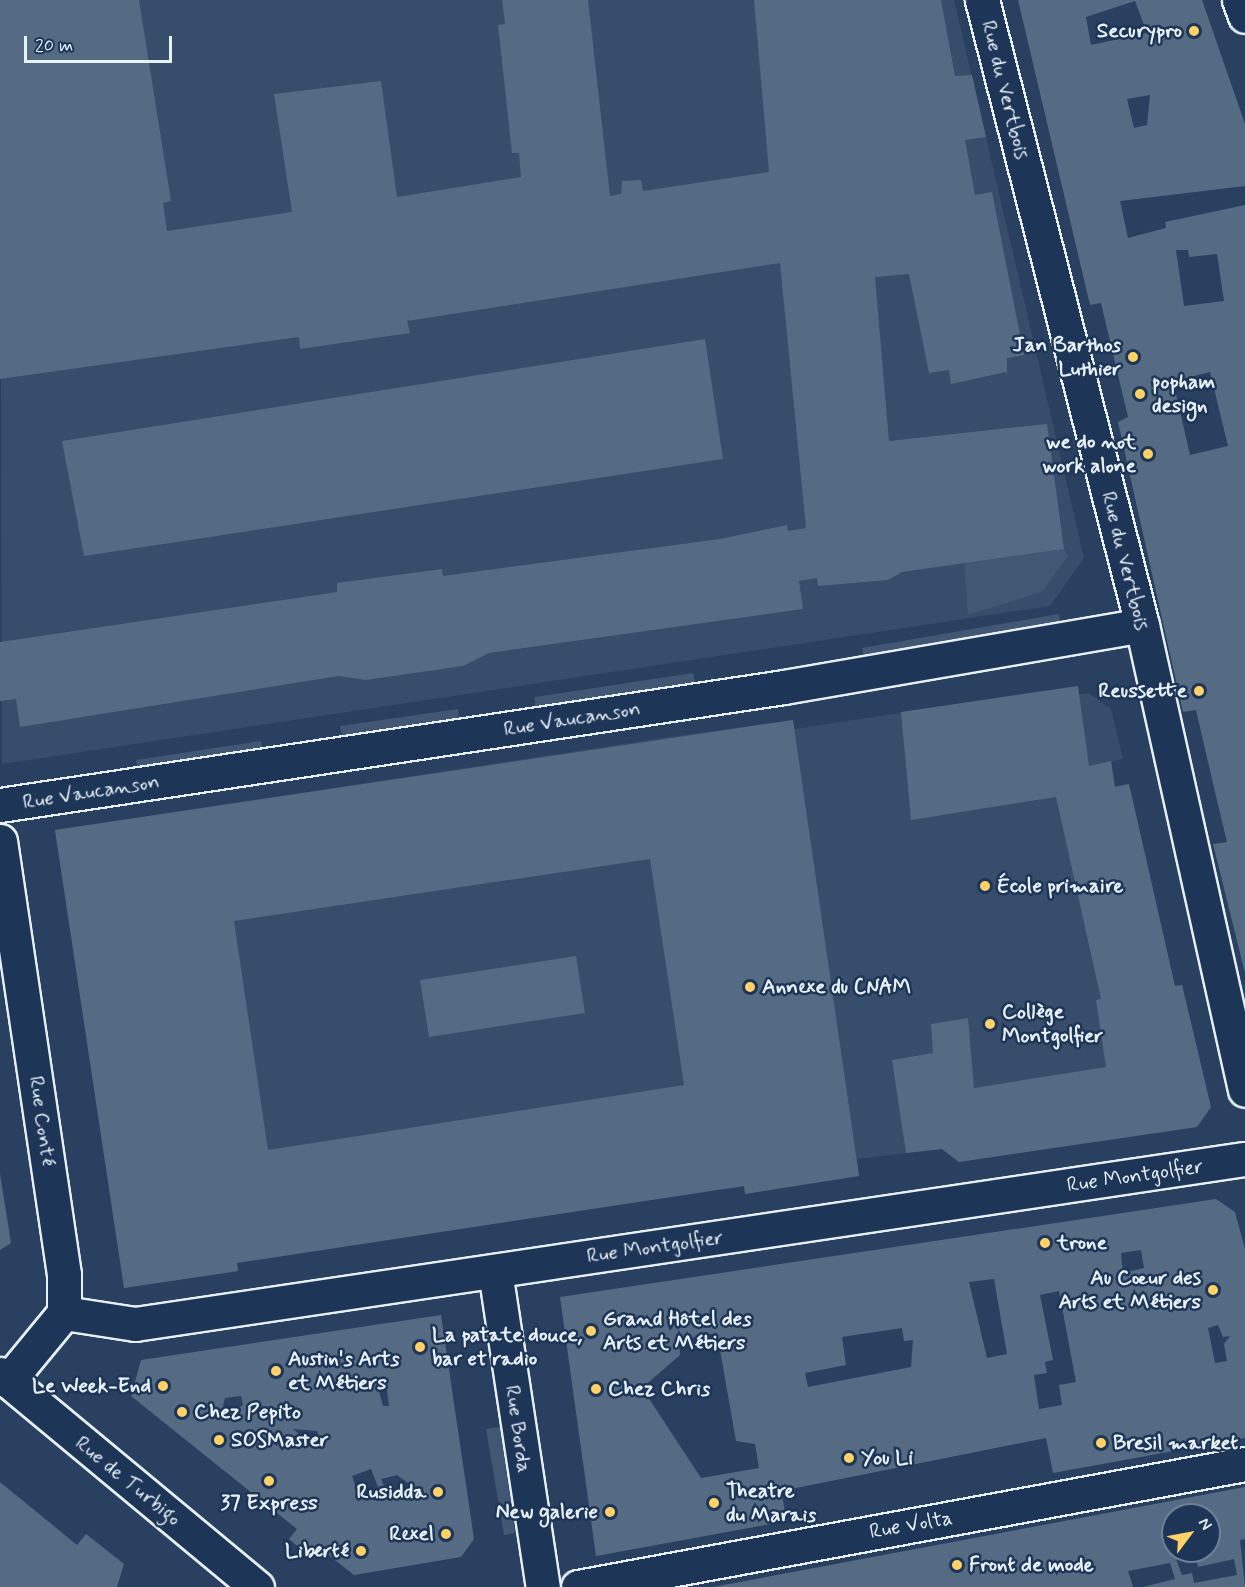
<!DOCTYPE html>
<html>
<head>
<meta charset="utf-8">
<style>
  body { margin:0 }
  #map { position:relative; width:1245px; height:1587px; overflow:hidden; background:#294061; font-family:Mynerve,sans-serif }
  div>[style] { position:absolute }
  .built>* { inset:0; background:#364d6b }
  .green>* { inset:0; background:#415774 }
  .building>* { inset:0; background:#556a83 }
  .roads { filter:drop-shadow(2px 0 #e8f1f8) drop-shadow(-2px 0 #e8f1f8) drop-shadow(0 2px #e8f1f8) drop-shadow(0 -2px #e8f1f8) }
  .street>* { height:33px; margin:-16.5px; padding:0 16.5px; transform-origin:16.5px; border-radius:16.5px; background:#1d3557 }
  .secondary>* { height:33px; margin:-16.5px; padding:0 16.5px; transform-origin:16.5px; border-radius:16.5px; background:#1d3557 }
  .dots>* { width:16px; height:16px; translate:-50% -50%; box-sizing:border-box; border:3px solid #1d3557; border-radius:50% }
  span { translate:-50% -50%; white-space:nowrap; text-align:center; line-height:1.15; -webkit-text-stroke:5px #1d3557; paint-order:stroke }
  .poi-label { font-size:21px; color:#e8f1f8; font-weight:700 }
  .right { translate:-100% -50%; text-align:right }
  .left { translate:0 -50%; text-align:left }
  .street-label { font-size:21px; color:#e8f1f8 }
  .north { position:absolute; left:1161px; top:1503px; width:60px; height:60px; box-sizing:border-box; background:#1d3557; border:2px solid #6e8097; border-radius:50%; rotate:58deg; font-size:16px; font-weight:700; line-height:24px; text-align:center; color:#e8f1f8 }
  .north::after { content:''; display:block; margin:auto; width:21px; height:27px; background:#ffd166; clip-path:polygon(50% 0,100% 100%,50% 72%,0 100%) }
  .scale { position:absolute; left:24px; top:36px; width:148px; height:27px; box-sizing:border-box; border:3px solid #e8f1f8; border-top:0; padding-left:8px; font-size:18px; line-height:21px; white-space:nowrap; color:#e8f1f8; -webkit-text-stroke:4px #1d3557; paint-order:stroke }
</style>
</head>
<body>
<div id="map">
  <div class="built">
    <i style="clip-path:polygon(0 0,954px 0,1084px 558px,1050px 606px,2px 764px)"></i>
    <i style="clip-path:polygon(1078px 686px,1079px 694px,1089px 693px,1111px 709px,1123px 759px,1111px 762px,1115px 786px,1129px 784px,1175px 986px,1182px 985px,1211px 1107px,1197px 1127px,959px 1162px,942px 1149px,857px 1159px,859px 1176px,745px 1194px,744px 1186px,237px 1262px,238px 1271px,124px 1288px,55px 830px,676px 736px,793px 720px,794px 729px)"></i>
  </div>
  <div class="green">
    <i style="clip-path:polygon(1064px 549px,1068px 556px,1042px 592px,968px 615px,964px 563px)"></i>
    <i style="clip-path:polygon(1059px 614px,1062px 632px,866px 668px,862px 648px)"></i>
    <i style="clip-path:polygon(693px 673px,697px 690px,535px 713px,535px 697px)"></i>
    <i style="clip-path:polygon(458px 709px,460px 728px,344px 747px,340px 726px)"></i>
    <i style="clip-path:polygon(261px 741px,265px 761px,139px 775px,136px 760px)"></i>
    <i style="clip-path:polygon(500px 1427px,515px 1533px,504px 1535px,486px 1429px)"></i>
  </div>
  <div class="building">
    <i style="clip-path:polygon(0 0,139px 0,171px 201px,163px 203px,167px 231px,292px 212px,274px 94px,381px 81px,397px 197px,521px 177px,519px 153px,512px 153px,498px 25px,505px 24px,502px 0,588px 0,610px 196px,621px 194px,622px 181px,641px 180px,643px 191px,769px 172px,754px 0,941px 0,955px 76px,972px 75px,986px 137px,965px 140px,975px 195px,992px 192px,1024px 355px,1007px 358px,1007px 377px,1006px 372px,951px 384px,949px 370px,929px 373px,909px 274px,875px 277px,889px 441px,1047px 424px,1064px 549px,902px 572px,888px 580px,818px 586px,817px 578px,799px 581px,803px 609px,489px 653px,463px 666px,366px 680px,339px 676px,20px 727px,16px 699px,0 701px,0 642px,337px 592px,337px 583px,442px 569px,443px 576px,720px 539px,787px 525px,788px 531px,806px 528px,780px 263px,407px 321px,410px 333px,300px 349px,299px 337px,0 379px)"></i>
    <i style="clip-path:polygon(evenodd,1018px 0,1202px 0,1245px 124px,1245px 186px,1120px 201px,1128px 238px,1166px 228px,1165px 222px,1245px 205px,1245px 973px,1213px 844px,1227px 842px,1215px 792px,1196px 710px,1183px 712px,1120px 431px,1118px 422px,1128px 417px,1101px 303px,1090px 305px,1018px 0,1135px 1px,1147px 33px,1091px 45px,1086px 17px,1135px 1px,1018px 0,1150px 95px,1147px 125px,1134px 128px,1127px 99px,1150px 95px,1018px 0,1176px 250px,1188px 250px,1189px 257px,1217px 254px,1224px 301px,1184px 306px,1176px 250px,1018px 0,1210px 372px,1228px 446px,1190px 455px,1173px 381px,1210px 372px)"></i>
    <i style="clip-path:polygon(705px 339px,723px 459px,84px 556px,62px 441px)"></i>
    <i style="clip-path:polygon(1078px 686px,1089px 766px,1111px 761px,1115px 787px,1129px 784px,1175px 986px,1182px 985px,1211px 1107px,1197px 1127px,959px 1162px,942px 1149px,906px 1153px,892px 1060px,933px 1053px,931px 1024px,968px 1018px,974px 1088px,1106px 1067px,1096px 1000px,1101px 999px,1056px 797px,911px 820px,901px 712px)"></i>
    <i style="clip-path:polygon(evenodd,793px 720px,859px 1176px,745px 1194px,744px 1186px,237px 1263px,238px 1271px,124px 1288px,55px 830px,793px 720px,650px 859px,684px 1085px,268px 1150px,234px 921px,650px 859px)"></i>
    <i style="clip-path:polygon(576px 956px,585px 1013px,429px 1037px,420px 980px)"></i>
    <i style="clip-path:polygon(0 1174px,11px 1243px,0 1250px)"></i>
    <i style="clip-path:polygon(evenodd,1216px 1199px,1235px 1212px,1245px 1249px,1245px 1438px,1053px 1473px,1046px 1438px,781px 1491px,787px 1521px,596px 1556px,560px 1297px,1216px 1199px,1141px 1250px,1144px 1268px,1123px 1273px,1121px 1253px,1141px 1250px,1216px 1199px,994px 1279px,1007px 1354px,987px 1358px,969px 1282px,994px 1279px,1216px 1199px,1059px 1291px,1076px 1382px,1059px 1385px,1062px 1405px,1039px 1409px,1034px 1375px,1047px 1373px,1045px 1362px,1053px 1360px,1040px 1295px,1059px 1291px,1216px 1199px,1218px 1325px,1223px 1337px,1230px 1336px,1224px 1344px,1227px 1361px,1215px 1363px,1208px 1328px,1218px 1325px,1216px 1199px,902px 1328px,904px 1341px,913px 1340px,911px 1367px,808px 1387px,805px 1373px,846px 1365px,842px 1337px,902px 1328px,1216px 1199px,717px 1333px,736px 1441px,755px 1444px,759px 1468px,701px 1478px,642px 1388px,680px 1355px,679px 1340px,717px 1333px)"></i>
    <i style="clip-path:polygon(evenodd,441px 1315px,474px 1539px,461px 1557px,354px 1575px,321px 1549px,313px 1559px,289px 1539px,297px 1529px,131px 1396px,141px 1360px,441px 1315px,387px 1390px,389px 1406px,383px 1406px,379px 1391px,387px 1390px,441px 1315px,241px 1396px,243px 1405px,232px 1412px,223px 1406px,225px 1398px,241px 1396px,441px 1315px,293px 1429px,317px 1431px,320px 1439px,313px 1446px,293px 1429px,441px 1315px,371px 1469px,378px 1487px,384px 1486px,381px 1479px,397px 1475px,408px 1483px,409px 1493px,359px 1496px,352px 1476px,371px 1469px)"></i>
    <i style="clip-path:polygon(0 1482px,77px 1545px,86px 1534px,124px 1564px,117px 1587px,0 1587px)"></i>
    <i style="clip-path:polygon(evenodd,1245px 1487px,1245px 1539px,1240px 1540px,1245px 1587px,1143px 1587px,1175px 1579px,1170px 1563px,1128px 1571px,1133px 1587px,713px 1587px,1245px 1487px,1173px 1515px,1209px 1515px,1209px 1551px,1194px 1551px,1198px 1567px,1234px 1559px,1237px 1575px,1194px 1583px,1192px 1573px,1182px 1575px,1173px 1551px,1173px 1515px)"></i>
  </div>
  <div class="roads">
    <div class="street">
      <i style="left:982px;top:0;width:645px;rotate:75.64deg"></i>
      <i style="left:1142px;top:625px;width:476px;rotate:77.5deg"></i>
      <i style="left:1239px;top:0;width:17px;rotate:69deg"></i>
      <i style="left:0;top:805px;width:793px;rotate:-8.56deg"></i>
      <i style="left:784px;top:687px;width:363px;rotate:-9.8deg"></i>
      <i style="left:0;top:841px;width:438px;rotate:81.6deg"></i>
      <i style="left:64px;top:1274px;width:39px;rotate:90deg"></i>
      <i style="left:64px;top:1313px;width:88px;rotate:129.5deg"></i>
      <i style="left:495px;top:1271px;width:320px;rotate:81.4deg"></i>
      <i style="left:64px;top:1313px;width:72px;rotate:8.8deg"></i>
      <i style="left:135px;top:1324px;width:1122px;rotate:-8.46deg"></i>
      <i style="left:578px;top:1587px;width:678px;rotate:-10.45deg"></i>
    </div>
    <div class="secondary">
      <i style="left:0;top:1374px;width:334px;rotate:39.7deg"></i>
    </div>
  </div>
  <div class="dots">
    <i style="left:1194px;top:31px;background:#ffd166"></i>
    <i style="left:1133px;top:357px;background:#ffd166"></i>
    <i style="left:1140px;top:394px;background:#ffd166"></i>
    <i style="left:1148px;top:454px;background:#ffd166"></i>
    <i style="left:1199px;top:691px;background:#ffd166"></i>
    <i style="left:985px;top:886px;background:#ffd166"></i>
    <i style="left:750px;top:987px;background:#ffd166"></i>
    <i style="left:990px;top:1024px;background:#ffd166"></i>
    <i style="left:1045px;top:1243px;background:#ffd166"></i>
    <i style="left:1213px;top:1290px;background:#ffd166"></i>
    <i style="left:591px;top:1331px;background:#ffd166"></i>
    <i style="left:420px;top:1347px;background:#ffd166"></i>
    <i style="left:276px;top:1371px;background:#ffd166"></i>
    <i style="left:163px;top:1386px;background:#ffd166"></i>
    <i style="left:596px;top:1389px;background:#ffd166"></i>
    <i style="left:182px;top:1412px;background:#ffd166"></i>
    <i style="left:219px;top:1440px;background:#ffd166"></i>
    <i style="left:1101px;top:1443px;background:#ffd166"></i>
    <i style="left:849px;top:1458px;background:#ffd166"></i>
    <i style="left:269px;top:1481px;background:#ffd166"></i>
    <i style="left:438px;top:1492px;background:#ffd166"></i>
    <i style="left:714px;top:1503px;background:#ffd166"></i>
    <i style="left:610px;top:1512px;background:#ffd166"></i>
    <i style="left:446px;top:1534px;background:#ffd166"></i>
    <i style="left:361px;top:1551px;background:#ffd166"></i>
    <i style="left:957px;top:1565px;background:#ffd166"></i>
  </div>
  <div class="poi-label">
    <span class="right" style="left:1182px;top:31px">Securypro</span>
    <span class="right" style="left:1121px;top:357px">Jan Barthos<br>Luthier</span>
    <span class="left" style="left:1152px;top:394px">popham<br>design</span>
    <span class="right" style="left:1136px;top:454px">we do not<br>work alone</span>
    <span class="right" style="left:1187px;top:691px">Reussette</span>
    <span class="left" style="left:997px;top:886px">École primaire</span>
    <span class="left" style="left:762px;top:987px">Annexe du CNAM</span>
    <span class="left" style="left:1002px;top:1024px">Collège<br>Montgolfier</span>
    <span class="left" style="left:1057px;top:1243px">trone</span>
    <span class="right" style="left:1201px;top:1290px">Au Cœur des<br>Arts et Métiers</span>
    <span class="left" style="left:603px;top:1331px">Grand Hôtel des<br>Arts et Métiers</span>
    <span class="left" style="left:432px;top:1347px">La patate douce,<br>bar et radio</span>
    <span class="left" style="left:288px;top:1371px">Austin's Arts<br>et Métiers</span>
    <span class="right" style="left:151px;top:1386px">Le Week-End</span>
    <span class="left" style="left:608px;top:1389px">Chez Chris</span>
    <span class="left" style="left:194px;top:1412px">Chez Pepito</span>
    <span class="left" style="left:231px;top:1440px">SOSMaster</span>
    <span class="left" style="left:1113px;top:1443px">Bresil market</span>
    <span class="left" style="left:861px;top:1458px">You Li</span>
    <span class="left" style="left:726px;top:1503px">Theatre<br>du Marais</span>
    <span class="right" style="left:426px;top:1492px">Rusidda</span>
    <span style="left:269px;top:1503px">37 Express</span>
    <span class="right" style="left:598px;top:1512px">New galerie</span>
    <span class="right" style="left:434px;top:1534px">Rexel</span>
    <span class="right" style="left:349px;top:1551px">Liberté</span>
    <span class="left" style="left:969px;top:1565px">Front de mode</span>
  </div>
  <div class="street-label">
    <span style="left:1005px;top:90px;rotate:76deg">Rue du Vertbois</span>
    <span style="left:1125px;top:561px;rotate:76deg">Rue du Vertbois</span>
    <span style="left:572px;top:719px;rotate:-9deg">Rue Vaucanson</span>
    <span style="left:91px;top:792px;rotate:-9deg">Rue Vaucanson</span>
    <span style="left:42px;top:1121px;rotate:82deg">Rue Conté</span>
    <span style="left:1135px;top:1176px;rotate:-8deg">Rue Montgolfier</span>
    <span style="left:655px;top:1247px;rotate:-8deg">Rue Montgolfier</span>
    <span style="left:518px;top:1429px;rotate:82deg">Rue Borda</span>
    <span style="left:128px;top:1481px;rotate:39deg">Rue de Turbigo</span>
    <span style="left:911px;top:1525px;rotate:-10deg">Rue Volta</span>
  </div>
  <div class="north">N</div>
  <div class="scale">20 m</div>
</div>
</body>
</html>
